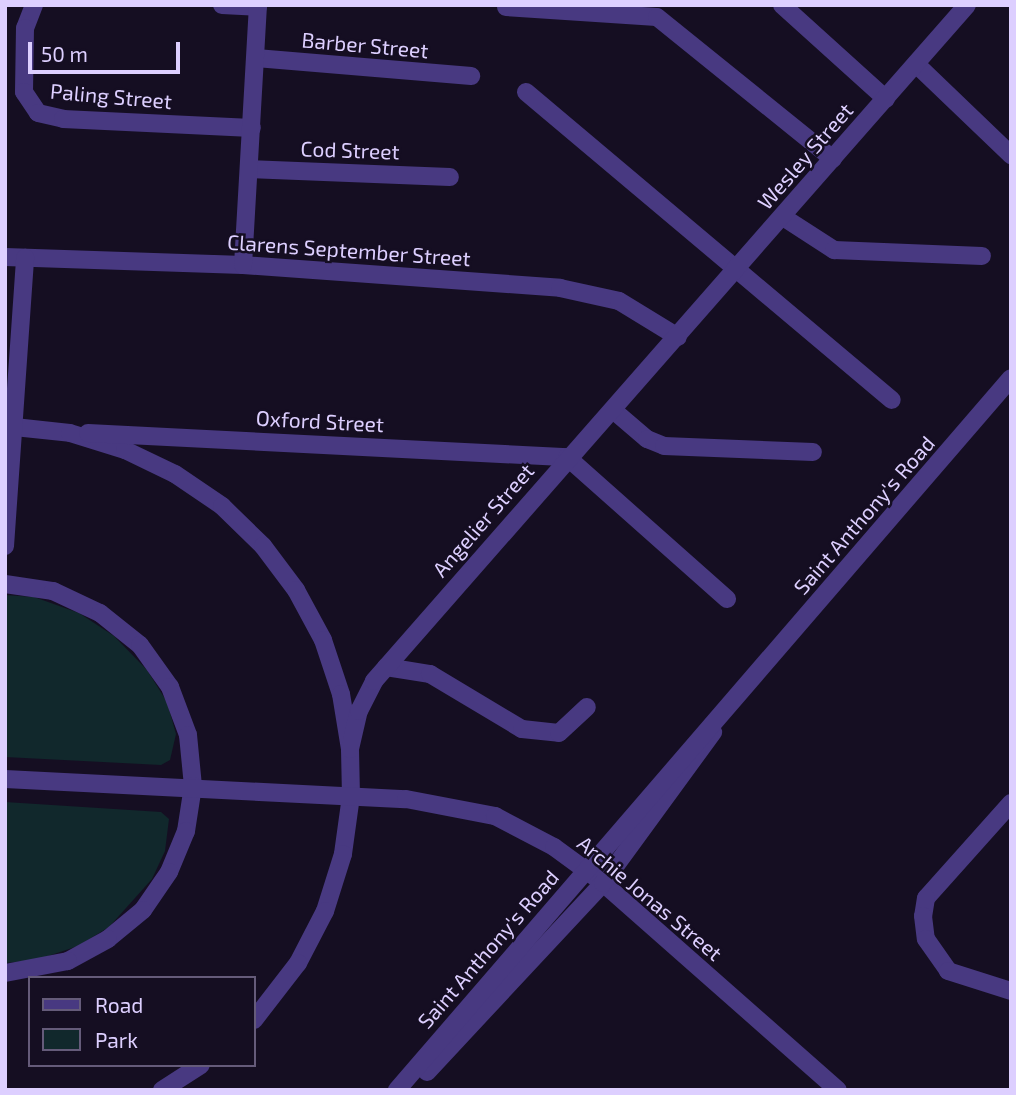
<!DOCTYPE html>
<html>
<head>
<meta charset="utf-8">
<style>
  body { margin:0 }
  #map { position:relative; width:1016px; height:1095px; overflow:hidden; background:#150e22; font-family:"Exo 2",sans-serif }
  div>[style] { position:absolute }
  .green>* { inset:0; background:#11282c }
  .minor>* { height:18px; margin:-9px; padding:0 9px; transform-origin:9px; border-radius:9px; background:#483981 }
  span { translate:-50% -50%; white-space:nowrap; text-align:center; line-height:1.15; -webkit-text-stroke:5px #150e22; paint-order:stroke }
  .street-label { font-size:21px; color:#ddcfff }
  .frame { position:absolute; inset:0; border:7px solid #ddcfff; pointer-events:none }
  .legend { position:absolute; left:28px; top:976px; width:228px; height:91px; box-sizing:border-box; background:#150e22; border:2px solid #655b7a; margin:0; padding:9px 12px; list-style:none; font-size:21px; color:#ddcfff }
  .legend li { display:flex; align-items:center; gap:14px; height:35px }
  .legend b { width:35px; border:2px solid #655b7a }
  .scale { position:absolute; left:28px; top:42px; width:152px; height:32px; box-sizing:border-box; border:4px solid #ddcfff; border-top:0; padding-left:9px; font-size:21px; line-height:24px; white-space:nowrap; color:#ddcfff; -webkit-text-stroke:5px #150e22; paint-order:stroke }
</style>
</head>
<body>
<div id="map">
  <div class="green">
    <i style="clip-path:polygon(5px 595px,34px 597px,79px 613px,114px 636px,147px 670px,167px 702px,176px 734px,170px 760px,161px 765px,5px 757px)"></i>
    <i style="clip-path:polygon(5px 802px,161px 812px,169px 819px,165px 851px,152px 879px,109px 927px,78px 946px,36px 960px,5px 963px)"></i>
  </div>
  <div class="minor">
    <i style="left:34px;top:5px;width:25px;rotate:111deg"></i>
    <i style="left:25px;top:28px;width:64px;rotate:90.9deg"></i>
    <i style="left:24px;top:92px;width:25px;rotate:56deg"></i>
    <i style="left:38px;top:113px;width:26px;rotate:13deg"></i>
    <i style="left:63px;top:119px;width:189px;rotate:2.7deg"></i>
    <i style="left:222px;top:5px;width:36px;rotate:3deg"></i>
    <i style="left:782px;top:5px;width:140px;rotate:42.1deg"></i>
    <i style="left:506px;top:7px;width:151px;rotate:3.8deg"></i>
    <i style="left:657px;top:17px;width:226px;rotate:38.9deg"></i>
    <i style="left:256px;top:58px;width:216px;rotate:4.8deg"></i>
    <i style="left:916px;top:64px;width:132px;rotate:43.8deg"></i>
    <i style="left:526px;top:92px;width:478px;rotate:40.1deg"></i>
    <i style="left:249px;top:169px;width:201px;rotate:2.3deg"></i>
    <i style="left:783px;top:217px;width:61px;rotate:32.9deg"></i>
    <i style="left:834px;top:250px;width:148px;rotate:2.3deg"></i>
    <i style="left:5px;top:257px;width:238px;rotate:1.9deg"></i>
    <i style="left:243px;top:265px;width:318px;rotate:4.1deg"></i>
    <i style="left:560px;top:288px;width:60px;rotate:12.4deg"></i>
    <i style="left:619px;top:301px;width:69px;rotate:31.4deg"></i>
    <i style="left:243px;top:265px;width:260px;rotate:-86.7deg"></i>
    <i style="left:613px;top:410px;width:45px;rotate:40.5deg"></i>
    <i style="left:647px;top:439px;width:18px;rotate:22deg"></i>
    <i style="left:664px;top:446px;width:149px;rotate:2.3deg"></i>
    <i style="left:5px;top:426px;width:65px;rotate:6.1deg"></i>
    <i style="left:70px;top:433px;width:58px;rotate:17.2deg"></i>
    <i style="left:125px;top:450px;width:55px;rotate:25.6deg"></i>
    <i style="left:175px;top:474px;width:57px;rotate:34.2deg"></i>
    <i style="left:222px;top:506px;width:57px;rotate:44.3deg"></i>
    <i style="left:263px;top:546px;width:55px;rotate:53.1deg"></i>
    <i style="left:296px;top:590px;width:57px;rotate:61.6deg"></i>
    <i style="left:323px;top:640px;width:57px;rotate:71.6deg"></i>
    <i style="left:341px;top:694px;width:56px;rotate:80.7deg"></i>
    <i style="left:350px;top:749px;width:47px;rotate:88.8deg"></i>
    <i style="left:351px;top:796px;width:59px;rotate:97.9deg"></i>
    <i style="left:343px;top:854px;width:60px;rotate:107.5deg"></i>
    <i style="left:325px;top:911px;width:59px;rotate:117.4deg"></i>
    <i style="left:298px;top:963px;width:72px;rotate:127.7deg"></i>
    <i style="left:88px;top:433px;width:480px;rotate:2.9deg"></i>
    <i style="left:567px;top:457px;width:214px;rotate:41.6deg"></i>
    <i style="left:5px;top:546px;width:289px;rotate:-86deg"></i>
    <i style="left:5px;top:584px;width:49px;rotate:8.3deg"></i>
    <i style="left:53px;top:591px;width:52px;rotate:25.1deg"></i>
    <i style="left:100px;top:613px;width:51px;rotate:38.7deg"></i>
    <i style="left:140px;top:645px;width:52px;rotate:54.5deg"></i>
    <i style="left:170px;top:687px;width:51px;rotate:69.4deg"></i>
    <i style="left:188px;top:735px;width:51px;rotate:84.4deg"></i>
    <i style="left:193px;top:786px;width:46px;rotate:98.8deg"></i>
    <i style="left:186px;top:831px;width:44px;rotate:112.5deg"></i>
    <i style="left:169px;top:872px;width:46px;rotate:124.4deg"></i>
    <i style="left:143px;top:910px;width:45px;rotate:140.4deg"></i>
    <i style="left:108px;top:939px;width:46px;rotate:151.2deg"></i>
    <i style="left:68px;top:961px;width:64px;rotate:169.2deg"></i>
    <i style="left:386px;top:667px;width:45px;rotate:9deg"></i>
    <i style="left:430px;top:674px;width:107px;rotate:30.9deg"></i>
    <i style="left:522px;top:729px;width:37px;rotate:6deg"></i>
    <i style="left:559px;top:733px;width:38px;rotate:-43deg"></i>
    <i style="left:350px;top:749px;width:39px;rotate:-77deg"></i>
    <i style="left:359px;top:711px;width:34px;rotate:-63deg"></i>
    <i style="left:374px;top:681px;width:899px;rotate:-48.74deg"></i>
    <i style="left:5px;top:779px;width:401px;rotate:2.9deg"></i>
    <i style="left:406px;top:799px;width:91px;rotate:10.8deg"></i>
    <i style="left:495px;top:816px;width:67px;rotate:27.7deg"></i>
    <i style="left:554px;top:847px;width:61px;rotate:36.3deg"></i>
    <i style="left:603px;top:883px;width:313px;rotate:41.4deg"></i>
    <i style="left:1011px;top:803px;width:127px;rotate:131.8deg"></i>
    <i style="left:926px;top:898px;width:18px;rotate:99deg"></i>
    <i style="left:923px;top:916px;width:23px;rotate:83deg"></i>
    <i style="left:926px;top:939px;width:39px;rotate:55deg"></i>
    <i style="left:948px;top:971px;width:66px;rotate:17.6deg"></i>
    <i style="left:427px;top:1072px;width:258px;rotate:-47deg"></i>
    <i style="left:603px;top:883px;width:187px;rotate:-53.9deg"></i>
    <i style="left:162px;top:1090px;width:46px;rotate:-32.7deg"></i>
    <i style="left:397px;top:1090px;width:940px;rotate:-49.23deg"></i>
  </div>
  <div class="street-label">
    <span style="left:365px;top:45px;rotate:5deg">Barber Street</span>
    <span style="left:111px;top:96px;rotate:5deg">Paling Street</span>
    <span style="left:350px;top:150px;rotate:2deg">Cod Street</span>
    <span style="left:805px;top:156px;rotate:-49deg">Wesley Street</span>
    <span style="left:349px;top:250px;rotate:4deg">Clarens September Street</span>
    <span style="left:320px;top:421px;rotate:3deg">Oxford Street</span>
    <span style="left:864px;top:515px;rotate:-49deg">Saint Anthony's Road</span>
    <span style="left:483px;top:520px;rotate:-49deg">Angelier Street</span>
    <span style="left:650px;top:898px;rotate:40deg">Archie Jonas Street</span>
    <span style="left:488px;top:949px;rotate:-49deg">Saint Anthony's Road</span>
  </div>
  <div class="frame"></div>
  <ul class="legend">
  <li><b style="height:9px;background:#483981"></b>Road</li>
  <li><b style="height:19px;background:#11282c"></b>Park</li>
  </ul>
  <div class="scale">50 m</div>
</div>
</body>
</html>
